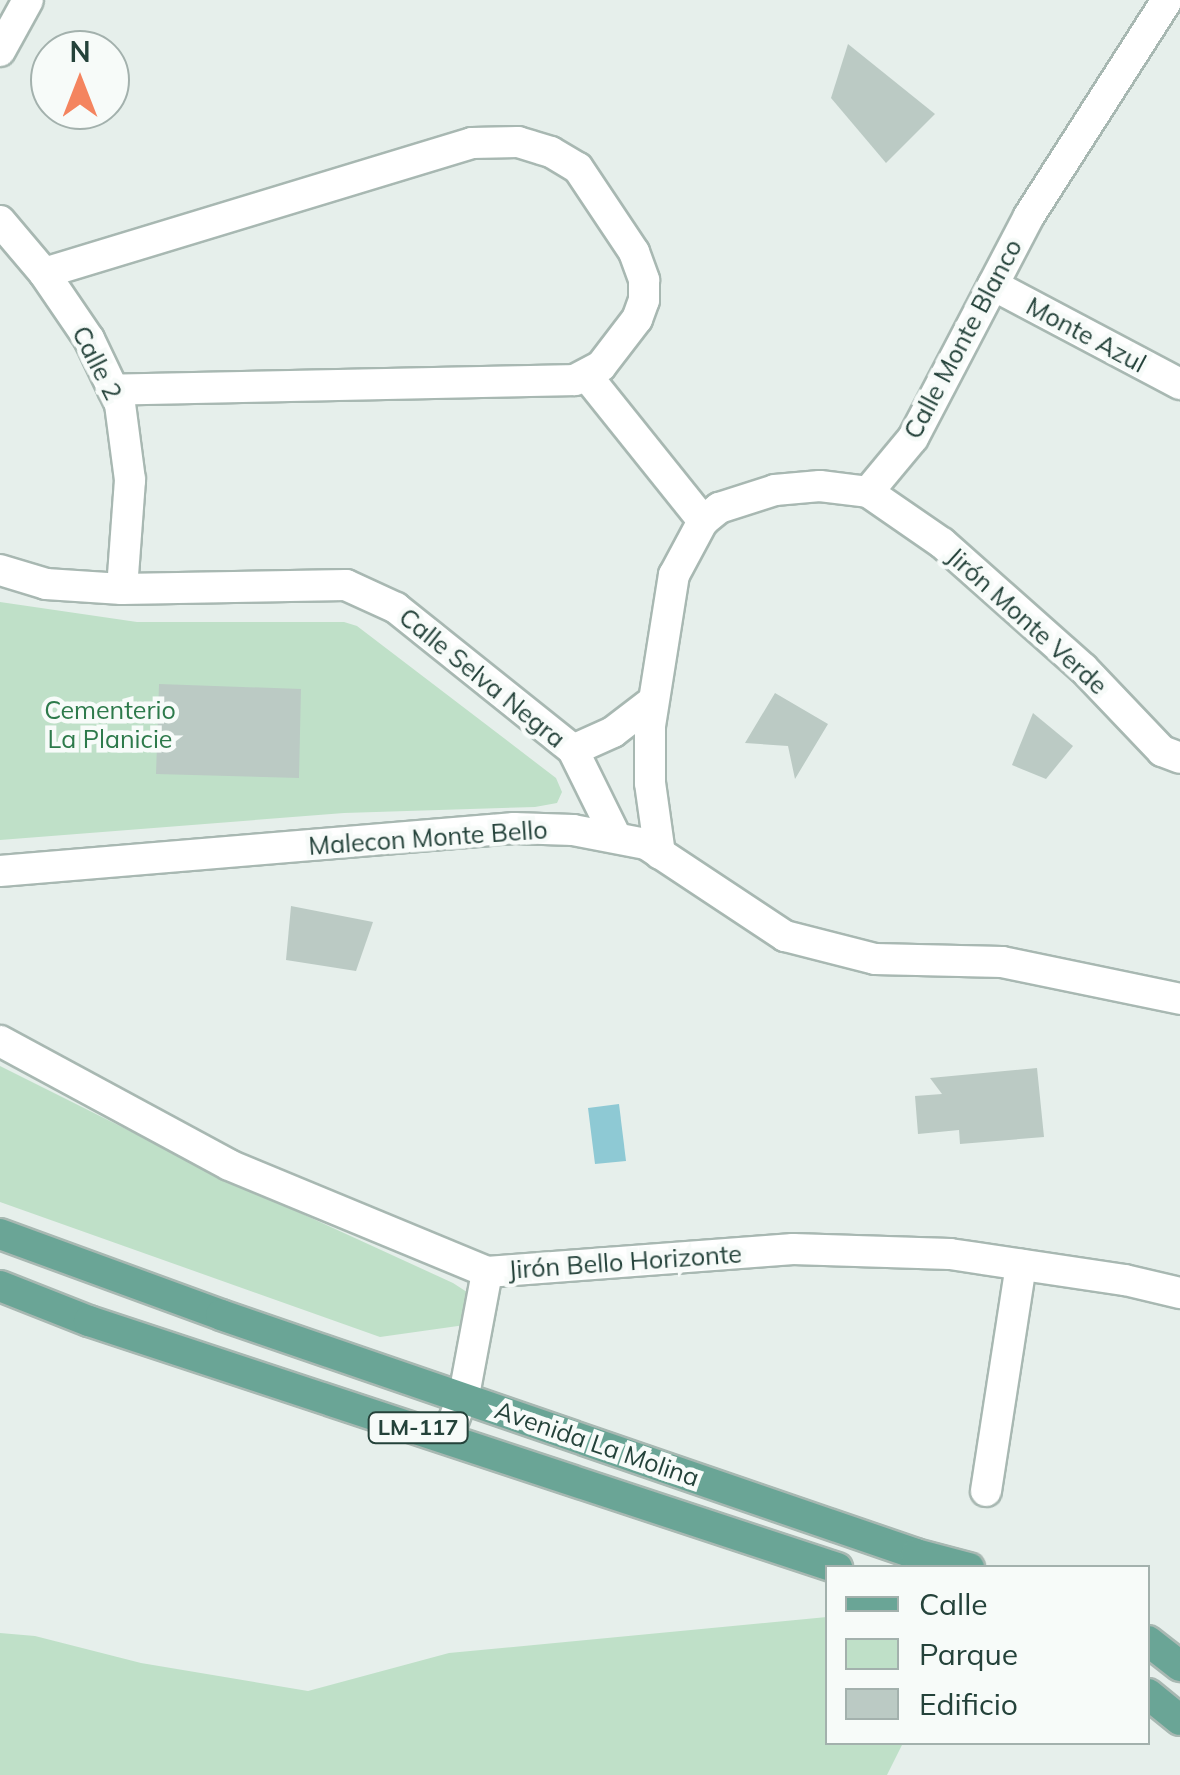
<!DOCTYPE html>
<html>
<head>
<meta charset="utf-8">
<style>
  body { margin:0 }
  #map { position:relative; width:1180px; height:1775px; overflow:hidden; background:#e6efeb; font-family:Mulish,sans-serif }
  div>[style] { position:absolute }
  .green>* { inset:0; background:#bfe0c8 }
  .water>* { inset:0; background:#8ec9d4 }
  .building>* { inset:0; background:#bbcac4 }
  .roads { filter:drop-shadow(2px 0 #a8b8b2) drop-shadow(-2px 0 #a8b8b2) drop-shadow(0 2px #a8b8b2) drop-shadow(0 -2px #a8b8b2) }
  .street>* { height:30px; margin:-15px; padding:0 15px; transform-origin:15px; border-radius:15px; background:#fff }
  .secondary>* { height:30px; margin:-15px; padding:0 15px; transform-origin:15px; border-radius:15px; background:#fff }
  .primary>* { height:30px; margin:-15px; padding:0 15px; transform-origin:15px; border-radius:15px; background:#6aa596 }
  span { translate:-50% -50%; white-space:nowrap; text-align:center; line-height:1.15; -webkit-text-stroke:9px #f7fbf9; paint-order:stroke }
  .shield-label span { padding:2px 8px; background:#f7fbf9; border:2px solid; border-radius:8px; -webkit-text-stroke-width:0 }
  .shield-label { font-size:22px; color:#24423a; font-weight:700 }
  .street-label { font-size:25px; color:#24423a }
  .park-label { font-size:25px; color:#2d7a4b }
  .legend { position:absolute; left:825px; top:1565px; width:325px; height:180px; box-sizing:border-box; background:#f7fbf9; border:2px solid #a3b1ad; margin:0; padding:12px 18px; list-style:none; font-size:30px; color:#24423a }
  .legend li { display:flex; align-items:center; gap:20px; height:50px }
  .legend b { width:50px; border:2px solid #a3b1ad }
  .north { position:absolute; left:30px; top:30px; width:100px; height:100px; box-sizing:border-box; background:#f7fbf9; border:2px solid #a3b1ad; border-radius:50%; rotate:0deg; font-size:28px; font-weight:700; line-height:40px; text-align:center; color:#24423a }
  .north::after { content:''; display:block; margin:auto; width:35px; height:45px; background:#f4845f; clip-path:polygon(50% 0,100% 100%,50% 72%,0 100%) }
</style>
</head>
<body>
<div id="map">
  <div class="green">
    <i style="clip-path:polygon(0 602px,137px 622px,344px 622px,357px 626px,556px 778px,562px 792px,557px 803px,535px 807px,344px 813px,0 840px)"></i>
    <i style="clip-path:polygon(0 1066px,224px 1178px,453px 1283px,470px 1294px,465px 1325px,380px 1337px,0 1202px)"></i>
    <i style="clip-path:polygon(827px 1617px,828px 1742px,903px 1743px,887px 1775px,0 1775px,0 1633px,35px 1636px,141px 1663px,308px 1691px,449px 1653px)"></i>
  </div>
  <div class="water">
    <i style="clip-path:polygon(619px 1104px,626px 1161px,595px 1164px,588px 1108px)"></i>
  </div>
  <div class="building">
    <i style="clip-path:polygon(848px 44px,935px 114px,886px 163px,831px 98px)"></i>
    <i style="clip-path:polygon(159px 684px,301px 689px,299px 778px,156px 774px)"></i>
    <i style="clip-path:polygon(775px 693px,828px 724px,795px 779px,788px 746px,745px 743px)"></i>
    <i style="clip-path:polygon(1033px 713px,1073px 746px,1046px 779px,1012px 765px)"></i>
    <i style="clip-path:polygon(291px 906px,373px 922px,356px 971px,286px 960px)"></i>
    <i style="clip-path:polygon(1037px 1068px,1044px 1137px,960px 1144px,959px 1130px,918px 1134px,915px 1096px,942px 1094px,930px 1078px)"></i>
  </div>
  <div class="roads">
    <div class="street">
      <i style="left:0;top:51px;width:58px;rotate:-61.2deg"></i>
      <i style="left:0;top:221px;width:68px;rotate:49.8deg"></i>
      <i style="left:44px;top:273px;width:80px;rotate:55.7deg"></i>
      <i style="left:89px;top:339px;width:72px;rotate:64.5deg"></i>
      <i style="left:120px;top:404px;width:77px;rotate:82.5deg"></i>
      <i style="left:130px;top:480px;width:109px;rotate:94.2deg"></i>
      <i style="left:44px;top:273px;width:447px;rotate:-16.9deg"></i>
      <i style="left:472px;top:143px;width:46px;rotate:-1.2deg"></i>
      <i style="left:518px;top:142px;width:34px;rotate:17deg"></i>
      <i style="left:551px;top:152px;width:31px;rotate:31deg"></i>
      <i style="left:578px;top:168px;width:101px;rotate:56.3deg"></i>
      <i style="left:634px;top:252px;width:30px;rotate:70deg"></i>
      <i style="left:644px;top:280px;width:20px;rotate:90deg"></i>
      <i style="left:644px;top:300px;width:20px;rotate:110deg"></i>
      <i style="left:637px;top:319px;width:59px;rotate:127.5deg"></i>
      <i style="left:601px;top:366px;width:30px;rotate:152deg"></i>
      <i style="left:575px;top:380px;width:462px;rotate:178.8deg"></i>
      <i style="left:993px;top:285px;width:212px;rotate:27.9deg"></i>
      <i style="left:587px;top:376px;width:186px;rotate:51.3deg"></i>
      <i style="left:868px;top:492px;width:70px;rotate:-50.2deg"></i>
      <i style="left:913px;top:438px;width:250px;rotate:-62.4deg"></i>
      <i style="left:1029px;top:216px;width:256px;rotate:-57.4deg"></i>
      <i style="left:0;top:570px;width:48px;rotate:16.9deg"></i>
      <i style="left:46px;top:584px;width:76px;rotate:3.8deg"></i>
      <i style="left:122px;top:589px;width:224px;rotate:-1deg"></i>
      <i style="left:346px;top:585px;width:55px;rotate:24.7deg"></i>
      <i style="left:396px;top:608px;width:227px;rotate:38.7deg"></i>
      <i style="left:573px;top:750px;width:95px;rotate:63.7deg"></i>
      <i style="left:573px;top:750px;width:44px;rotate:-24.2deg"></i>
      <i style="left:613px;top:732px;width:49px;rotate:-37.6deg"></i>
      <i style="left:660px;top:854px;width:72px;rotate:-98deg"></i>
      <i style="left:650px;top:783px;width:57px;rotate:-90deg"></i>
      <i style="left:650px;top:726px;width:153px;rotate:-81deg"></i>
      <i style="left:674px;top:575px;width:61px;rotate:-61.8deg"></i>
      <i style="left:703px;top:521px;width:21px;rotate:-39deg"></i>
      <i style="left:719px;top:508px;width:59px;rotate:-17.8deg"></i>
      <i style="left:775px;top:490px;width:45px;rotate:-5.1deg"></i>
      <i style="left:820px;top:486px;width:48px;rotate:7.1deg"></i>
      <i style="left:868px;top:492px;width:90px;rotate:34.6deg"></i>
      <i style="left:942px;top:543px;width:188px;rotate:41.6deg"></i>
      <i style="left:1083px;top:668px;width:115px;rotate:46.4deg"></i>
      <i style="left:1162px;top:751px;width:19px;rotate:21deg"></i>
      <i style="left:986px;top:1491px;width:229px;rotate:-81.2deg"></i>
    </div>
    <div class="secondary">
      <i style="left:0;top:871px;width:516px;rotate:-4.78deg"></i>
      <i style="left:514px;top:828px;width:59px;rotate:1.9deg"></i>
      <i style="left:573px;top:830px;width:74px;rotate:10.9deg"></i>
      <i style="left:646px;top:844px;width:167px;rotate:33.5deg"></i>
      <i style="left:785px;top:936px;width:93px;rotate:14.3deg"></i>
      <i style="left:875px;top:959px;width:127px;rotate:1.4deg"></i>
      <i style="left:1002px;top:962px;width:182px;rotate:11.7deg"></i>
      <i style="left:0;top:1041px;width:260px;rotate:28.4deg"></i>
      <i style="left:229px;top:1165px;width:279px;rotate:22.5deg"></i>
      <i style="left:487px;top:1272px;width:307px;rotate:-4.3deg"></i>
      <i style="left:793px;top:1249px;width:157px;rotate:1.8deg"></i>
      <i style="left:950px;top:1254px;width:177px;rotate:8.5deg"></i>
      <i style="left:1125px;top:1280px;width:57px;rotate:13.3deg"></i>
      <i style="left:447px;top:1438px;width:51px;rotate:-69.4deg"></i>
      <i style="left:465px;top:1390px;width:120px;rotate:-79.4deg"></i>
    </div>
    <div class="primary">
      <i style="left:0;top:1234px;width:235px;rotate:20.1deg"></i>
      <i style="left:221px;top:1315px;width:735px;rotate:18.98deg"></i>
      <i style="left:916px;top:1554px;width:55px;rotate:14.8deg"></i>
      <i style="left:0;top:1286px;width:96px;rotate:21.5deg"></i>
      <i style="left:89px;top:1321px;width:788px;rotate:18.27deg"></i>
      <i style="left:1148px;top:1641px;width:41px;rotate:38deg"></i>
      <i style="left:1148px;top:1694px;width:41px;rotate:39.1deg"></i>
    </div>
  </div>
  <div class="shield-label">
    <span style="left:418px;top:1428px">LM-117</span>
  </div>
  <div class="street-label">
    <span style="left:1086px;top:335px;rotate:28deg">Monte Azul</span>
    <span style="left:963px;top:339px;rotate:-62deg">Calle Monte Blanco</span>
    <span style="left:97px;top:363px;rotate:63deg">Calle 2</span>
    <span style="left:1027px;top:621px;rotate:42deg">Jirón Monte Verde</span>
    <span style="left:482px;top:678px;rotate:39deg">Calle Selva Negra</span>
    <span style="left:428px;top:838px;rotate:-4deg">Malecon Monte Bello</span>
    <span style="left:625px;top:1262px;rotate:-4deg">Jirón Bello Horizonte</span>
    <span style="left:597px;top:1444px;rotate:19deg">Avenida La Molina</span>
  </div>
  <div class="park-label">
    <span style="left:110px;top:725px">Cementerio<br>La Planicie</span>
  </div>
  <ul class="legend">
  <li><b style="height:12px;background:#6aa596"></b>Calle</li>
  <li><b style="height:28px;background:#bfe0c8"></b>Parque</li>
  <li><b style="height:28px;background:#bbcac4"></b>Edificio</li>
  </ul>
  <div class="north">N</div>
</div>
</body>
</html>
